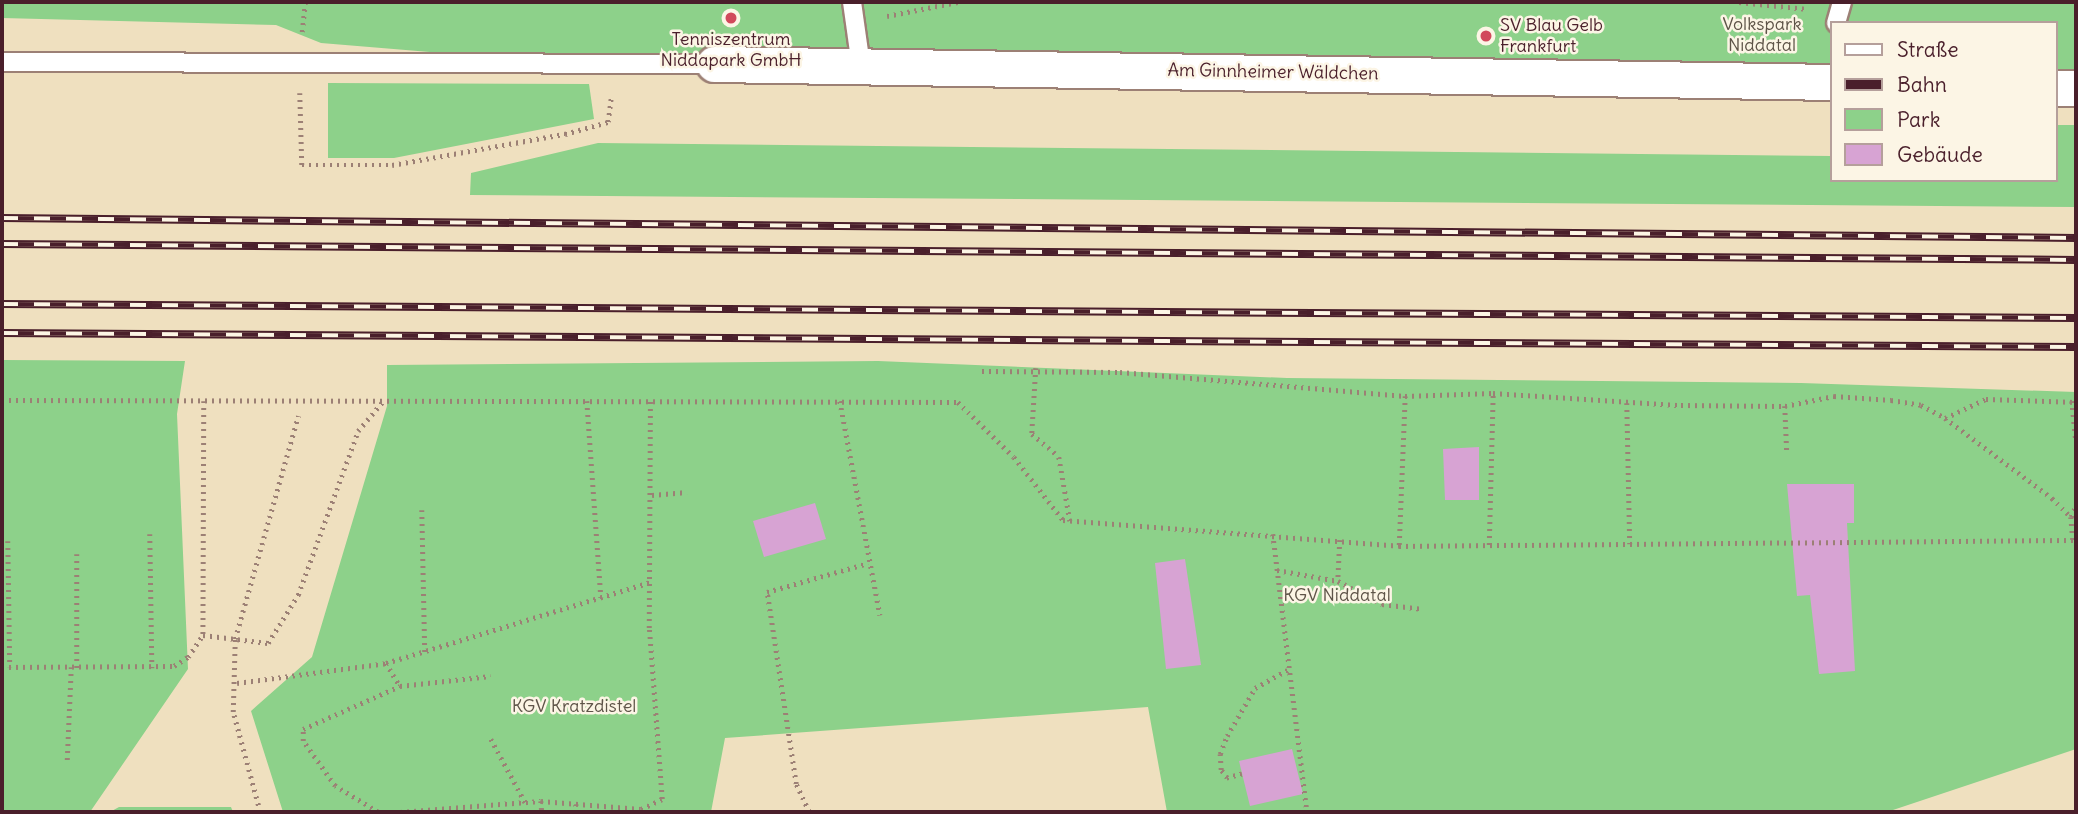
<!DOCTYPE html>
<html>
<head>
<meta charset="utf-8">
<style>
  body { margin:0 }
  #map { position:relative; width:2078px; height:814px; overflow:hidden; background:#efe0bf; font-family:Delius,sans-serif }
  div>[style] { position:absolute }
  .green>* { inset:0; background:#8dd18a }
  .building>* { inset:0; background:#d7a3d3 }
  .path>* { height:4.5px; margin-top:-2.25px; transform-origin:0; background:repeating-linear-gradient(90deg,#9c8075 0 2px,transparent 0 7px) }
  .roads { filter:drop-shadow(2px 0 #9c8075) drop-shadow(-2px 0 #9c8075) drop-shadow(0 2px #9c8075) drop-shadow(0 -2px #9c8075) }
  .lane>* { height:18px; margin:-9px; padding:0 9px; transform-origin:9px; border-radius:9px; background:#fff }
  .street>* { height:35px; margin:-17.5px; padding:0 17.5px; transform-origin:17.5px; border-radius:17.5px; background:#fff }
  .rail>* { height:8px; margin-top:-4px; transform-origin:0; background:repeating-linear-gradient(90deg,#fcf5e5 0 16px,#4a1f2b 0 32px); box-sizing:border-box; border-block:2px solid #4a1f2b }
  .dots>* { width:19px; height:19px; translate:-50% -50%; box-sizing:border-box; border:4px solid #fcf5e5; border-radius:50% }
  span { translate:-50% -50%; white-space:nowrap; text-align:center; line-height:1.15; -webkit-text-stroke:5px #fcf5e5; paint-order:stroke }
  .park-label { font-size:18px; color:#5e5448 }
  .poi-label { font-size:18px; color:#4a1f2b }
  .left { translate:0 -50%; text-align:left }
  .street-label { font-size:18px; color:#4a1f2b }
  .frame { position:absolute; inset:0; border:4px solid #4a1f2b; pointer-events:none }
  .legend { position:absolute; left:1830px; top:21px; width:228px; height:161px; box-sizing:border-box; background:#fcf5e5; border:2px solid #b59f9b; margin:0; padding:9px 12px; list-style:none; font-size:21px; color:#4a1f2b }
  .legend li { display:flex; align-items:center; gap:14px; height:35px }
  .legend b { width:35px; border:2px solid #b59f9b }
</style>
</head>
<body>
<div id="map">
  <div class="green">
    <i style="clip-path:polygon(2px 2px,2076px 2px,2076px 73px,2055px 72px,2055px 23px,1831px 23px,1831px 70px,454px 54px,321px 43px,276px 25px,2px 18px)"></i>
    <i style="clip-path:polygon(328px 83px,589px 84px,594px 119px,394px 158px,328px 158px)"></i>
    <i style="clip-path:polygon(2055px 125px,2076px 125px,2076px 207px,470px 195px,471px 173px,598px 143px,1831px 156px,1831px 180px,2055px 180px)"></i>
    <i style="clip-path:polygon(2px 360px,185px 361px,177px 414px,188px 669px,90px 812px,2px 812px)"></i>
    <i style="clip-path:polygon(878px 361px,1287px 378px,1801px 383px,2076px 392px,2076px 749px,1887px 812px,1167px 812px,1148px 707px,725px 738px,711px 812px,283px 812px,251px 711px,312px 657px,387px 406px,387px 365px)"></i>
    <i style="clip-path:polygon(119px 807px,231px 807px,233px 812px,110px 812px)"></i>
  </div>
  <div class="building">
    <i style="clip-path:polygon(1479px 447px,1479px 500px,1445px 500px,1443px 449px)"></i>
    <i style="clip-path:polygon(1787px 484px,1854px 484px,1854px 523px,1847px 523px,1855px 671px,1819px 674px,1810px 595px,1797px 596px)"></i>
    <i style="clip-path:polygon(815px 503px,826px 539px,764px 557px,753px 521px)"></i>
    <i style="clip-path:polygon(1185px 559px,1201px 665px,1166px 669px,1155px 563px)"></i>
    <i style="clip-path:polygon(1292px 749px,1303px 794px,1250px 806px,1239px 761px)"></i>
  </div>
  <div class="path">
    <i style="left:1739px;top:2px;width:69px;rotate:5.8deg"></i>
    <i style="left:887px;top:16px;width:72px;rotate:-11.2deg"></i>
    <i style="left:302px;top:32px;width:30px;rotate:-84deg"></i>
    <i style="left:300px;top:93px;width:72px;rotate:88.4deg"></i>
    <i style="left:302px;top:165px;width:90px"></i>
    <i style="left:392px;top:165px;width:176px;rotate:-10.2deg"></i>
    <i style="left:565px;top:134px;width:45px;rotate:-15.6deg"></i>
    <i style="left:608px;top:122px;width:25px;rotate:-83deg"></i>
    <i style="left:1036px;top:368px;width:66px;rotate:93.5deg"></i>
    <i style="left:1032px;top:434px;width:35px;rotate:40deg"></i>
    <i style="left:1059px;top:457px;width:65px;rotate:80.2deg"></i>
    <i style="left:982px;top:371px;width:138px;rotate:0.4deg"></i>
    <i style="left:1120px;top:372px;width:286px;rotate:4.8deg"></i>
    <i style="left:1405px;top:396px;width:88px;rotate:-2deg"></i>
    <i style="left:1493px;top:393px;width:188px;rotate:3.7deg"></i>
    <i style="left:1681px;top:405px;width:104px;rotate:0.6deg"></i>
    <i style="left:1785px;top:406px;width:50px;rotate:-11.5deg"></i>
    <i style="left:1834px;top:396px;width:57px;rotate:4deg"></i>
    <i style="left:1891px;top:400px;width:30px;rotate:9deg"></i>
    <i style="left:1921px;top:405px;width:27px;rotate:28deg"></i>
    <i style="left:1945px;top:418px;width:134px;rotate:36.8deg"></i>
    <i style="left:2052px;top:498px;width:27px;rotate:45deg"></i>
    <i style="left:2071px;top:517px;width:23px;rotate:85deg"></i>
    <i style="left:2px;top:400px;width:956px;rotate:0.12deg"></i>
    <i style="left:958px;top:402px;width:78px;rotate:44.5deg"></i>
    <i style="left:1014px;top:457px;width:80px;rotate:52.1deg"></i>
    <i style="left:1063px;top:520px;width:337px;rotate:4.4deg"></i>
    <i style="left:1399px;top:546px;width:677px;rotate:-0.51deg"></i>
    <i style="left:204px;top:401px;width:234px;rotate:90.2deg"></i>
    <i style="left:203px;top:635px;width:65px;rotate:7deg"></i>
    <i style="left:268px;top:643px;width:57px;rotate:-58deg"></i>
    <i style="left:298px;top:595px;width:175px;rotate:-69.9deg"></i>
    <i style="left:358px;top:431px;width:38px;rotate:-50deg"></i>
    <i style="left:587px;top:401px;width:197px;rotate:85.9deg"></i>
    <i style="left:840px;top:401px;width:218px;rotate:79.4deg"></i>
    <i style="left:2072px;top:401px;width:41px;rotate:84.4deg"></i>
    <i style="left:1627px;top:403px;width:141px;rotate:88.8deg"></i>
    <i style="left:1785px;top:406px;width:48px;rotate:87.6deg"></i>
    <i style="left:1945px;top:418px;width:45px;rotate:-24.9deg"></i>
    <i style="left:1986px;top:399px;width:90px;rotate:1.9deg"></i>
    <i style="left:652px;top:495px;width:35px;rotate:-5deg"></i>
    <i style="left:422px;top:510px;width:142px;rotate:88.8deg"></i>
    <i style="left:2071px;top:517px;width:13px;rotate:-67deg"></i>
    <i style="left:150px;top:534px;width:134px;rotate:89.1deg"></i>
    <i style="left:1273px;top:534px;width:280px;rotate:83deg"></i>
    <i style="left:1340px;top:540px;width:41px;rotate:92.8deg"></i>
    <i style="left:1338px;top:581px;width:50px;rotate:27.6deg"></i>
    <i style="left:1382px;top:604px;width:41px;rotate:7deg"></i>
    <i style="left:8px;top:541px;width:126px;rotate:89.1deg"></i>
    <i style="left:1399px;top:545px;width:149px;rotate:-87.7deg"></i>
    <i style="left:1489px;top:545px;width:152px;rotate:-88.5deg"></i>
    <i style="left:77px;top:554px;width:114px;rotate:90deg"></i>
    <i style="left:1277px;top:570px;width:62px;rotate:10.2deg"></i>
    <i style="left:386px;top:663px;width:27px;rotate:59deg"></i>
    <i style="left:400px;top:686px;width:91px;rotate:-6.3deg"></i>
    <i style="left:2px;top:667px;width:172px;rotate:-0.3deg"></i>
    <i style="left:174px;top:666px;width:17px;rotate:-33deg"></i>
    <i style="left:188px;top:657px;width:27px;rotate:-56deg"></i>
    <i style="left:237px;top:683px;width:150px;rotate:-7.6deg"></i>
    <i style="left:386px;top:663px;width:277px;rotate:-17deg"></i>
    <i style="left:491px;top:739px;width:72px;rotate:61.6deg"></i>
    <i style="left:67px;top:760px;width:93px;rotate:-87.5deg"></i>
    <i style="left:1242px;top:774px;width:16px;rotate:165deg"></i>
    <i style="left:1227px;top:778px;width:10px;rotate:-127deg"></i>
    <i style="left:1221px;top:770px;width:16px;rotate:-94deg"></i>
    <i style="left:1220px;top:754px;width:19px;rotate:-69deg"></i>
    <i style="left:1227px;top:736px;width:56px;rotate:-59.7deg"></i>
    <i style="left:1255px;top:688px;width:38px;rotate:-29deg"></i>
    <i style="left:541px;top:801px;width:11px;rotate:85deg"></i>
    <i style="left:576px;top:804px;width:8px;rotate:83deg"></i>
    <i style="left:260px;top:812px;width:104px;rotate:-105.1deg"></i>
    <i style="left:233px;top:712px;width:73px;rotate:-88.4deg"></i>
    <i style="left:235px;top:639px;width:232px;rotate:-74.2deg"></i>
    <i style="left:378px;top:812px;width:50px;rotate:-148.8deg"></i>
    <i style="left:335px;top:786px;width:55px;rotate:-125.4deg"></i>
    <i style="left:303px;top:741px;width:12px;rotate:-90deg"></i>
    <i style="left:303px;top:729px;width:106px;rotate:-23.9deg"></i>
    <i style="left:400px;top:812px;width:141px;rotate:-4.5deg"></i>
    <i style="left:541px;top:801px;width:100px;rotate:4.6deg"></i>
    <i style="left:641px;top:809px;width:23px;rotate:-25deg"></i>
    <i style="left:662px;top:799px;width:171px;rotate:-94.3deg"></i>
    <i style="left:649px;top:628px;width:227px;rotate:-89.7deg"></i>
    <i style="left:809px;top:812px;width:31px;rotate:-115deg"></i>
    <i style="left:796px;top:784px;width:194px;rotate:-98.6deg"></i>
    <i style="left:767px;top:592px;width:105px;rotate:-16deg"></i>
  </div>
  <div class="roads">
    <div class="lane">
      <i style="left:852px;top:2px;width:65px;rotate:82deg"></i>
      <i style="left:1836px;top:23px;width:22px;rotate:-74deg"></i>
      <i style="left:2px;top:62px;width:712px;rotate:0.16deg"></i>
    </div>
    <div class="street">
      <i style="left:714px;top:64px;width:1117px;rotate:0.92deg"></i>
      <i style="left:2055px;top:88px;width:21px"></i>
    </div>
  </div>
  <div class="rail">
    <i style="left:2px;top:218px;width:2074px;rotate:0.55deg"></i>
    <i style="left:2px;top:244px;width:2074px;rotate:0.44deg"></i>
    <i style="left:2px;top:304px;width:2074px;rotate:0.39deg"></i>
    <i style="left:2px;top:333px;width:2074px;rotate:0.39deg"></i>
  </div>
  <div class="dots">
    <i style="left:731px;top:18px;background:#d1495b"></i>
    <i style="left:1486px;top:36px;background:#d1495b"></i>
  </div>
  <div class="park-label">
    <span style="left:1762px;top:35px">Volkspark<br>Niddatal</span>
    <span style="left:1337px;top:595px">KGV Niddatal</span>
    <span style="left:574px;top:706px">KGV Kratzdistel</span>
  </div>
  <div class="poi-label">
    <span class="left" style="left:1500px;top:36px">SV Blau Gelb<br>Frankfurt</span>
    <span style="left:731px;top:50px">Tenniszentrum<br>Niddapark GmbH</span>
  </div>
  <div class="street-label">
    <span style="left:1273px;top:72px;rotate:1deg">Am Ginnheimer Wäldchen</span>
  </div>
  <div class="frame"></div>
  <ul class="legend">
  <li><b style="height:9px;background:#fff"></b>Straße</li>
  <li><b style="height:9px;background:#4a1f2b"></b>Bahn</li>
  <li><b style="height:19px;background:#8dd18a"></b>Park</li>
  <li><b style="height:19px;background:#d7a3d3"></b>Gebäude</li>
  </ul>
</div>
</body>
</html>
